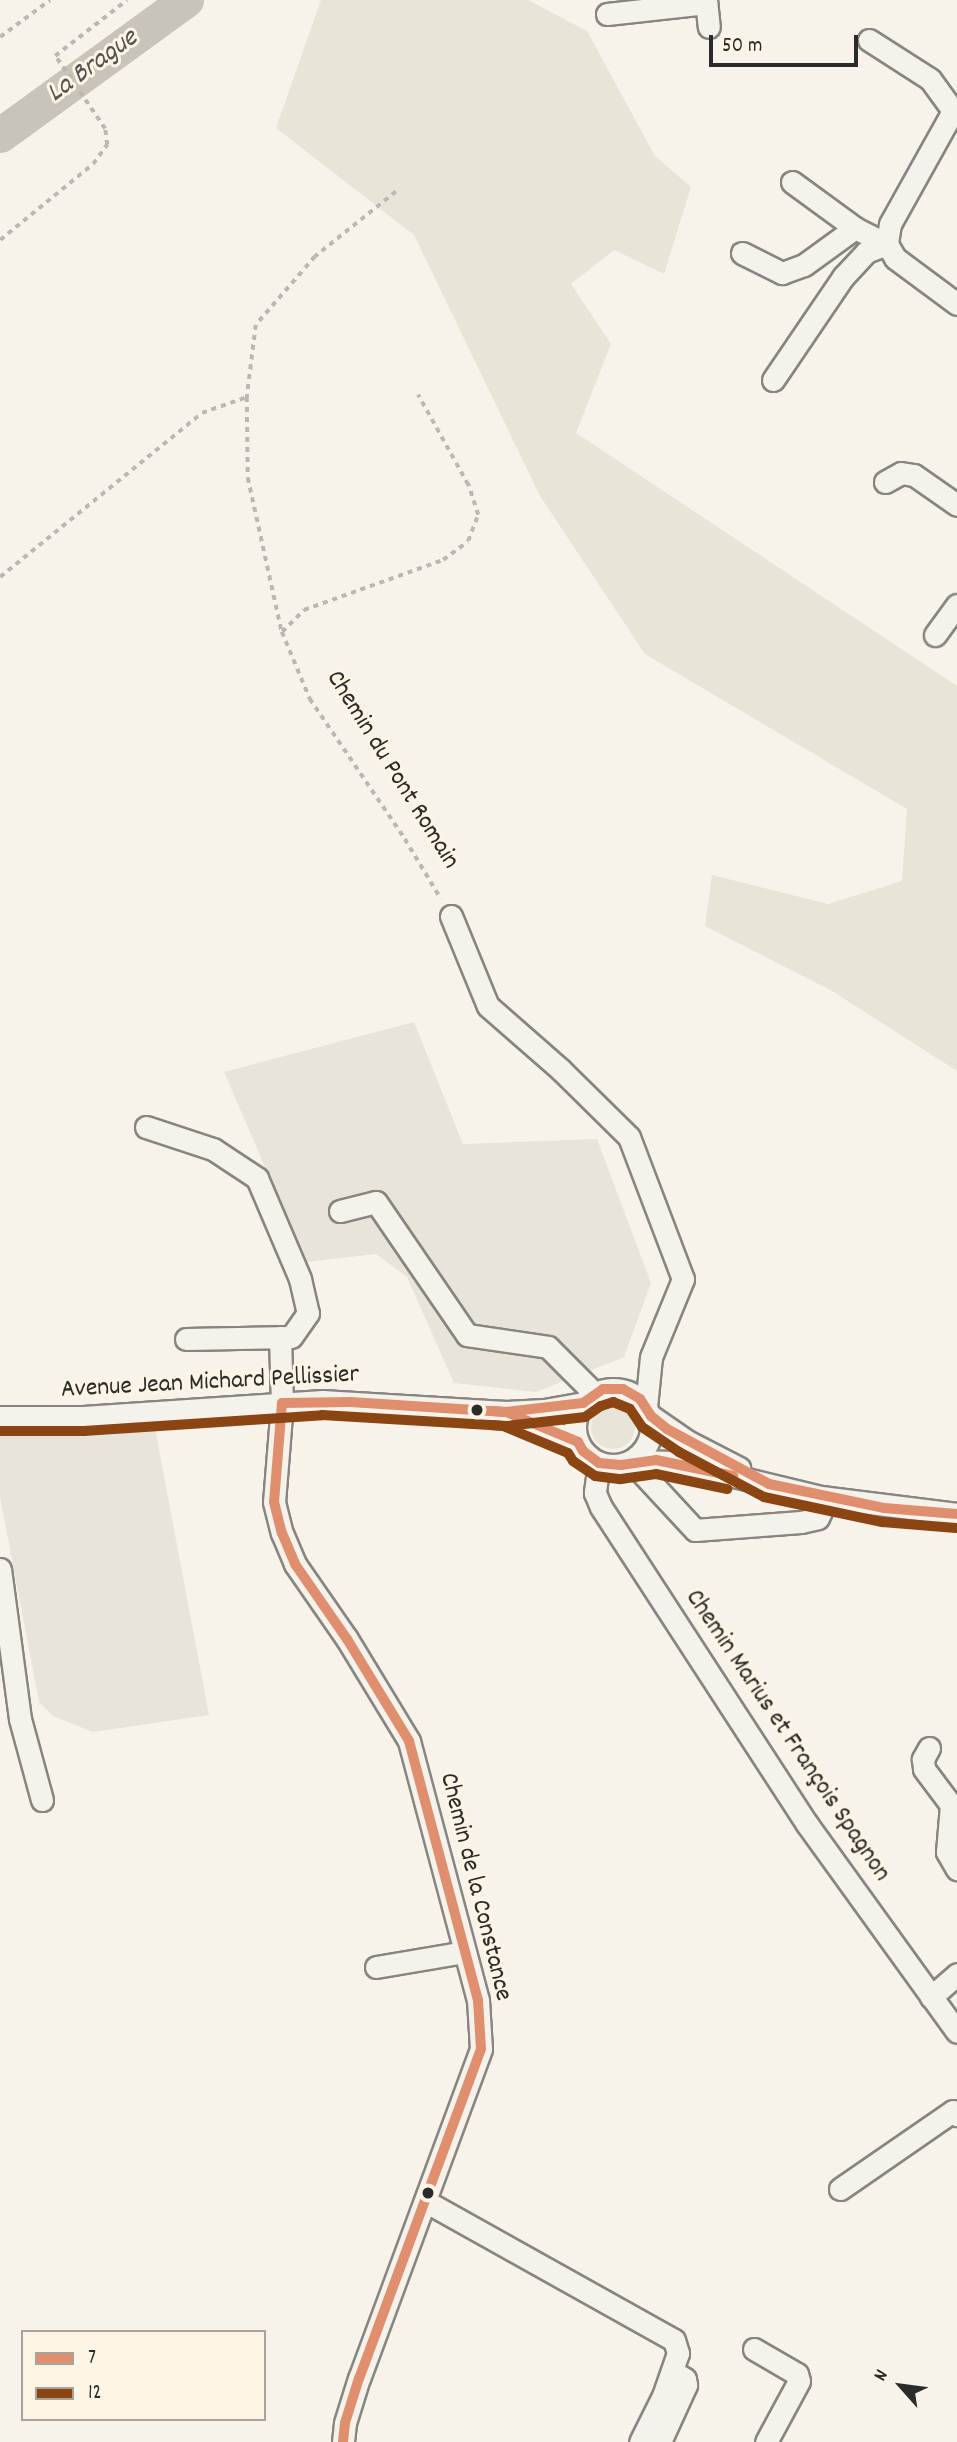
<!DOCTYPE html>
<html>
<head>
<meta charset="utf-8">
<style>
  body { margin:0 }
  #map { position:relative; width:957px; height:2442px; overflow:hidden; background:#f7f3ea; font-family:Dekko,sans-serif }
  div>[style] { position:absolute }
  .built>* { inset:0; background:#e9e4d9 }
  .green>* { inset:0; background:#e9e4d8 }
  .round { border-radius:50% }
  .river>* { height:35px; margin:-17.5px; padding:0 17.5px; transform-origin:17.5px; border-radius:17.5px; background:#c8c4ba }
  .path>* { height:3.5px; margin-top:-1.75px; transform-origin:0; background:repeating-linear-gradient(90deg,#bbb8b4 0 5px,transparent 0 10px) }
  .roads { filter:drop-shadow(2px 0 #878581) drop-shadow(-2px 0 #878581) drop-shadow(0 2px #878581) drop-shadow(0 -2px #878581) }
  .minor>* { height:21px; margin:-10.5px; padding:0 10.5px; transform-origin:10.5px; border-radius:10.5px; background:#f5f2ec }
  .minor>.ring { margin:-10.5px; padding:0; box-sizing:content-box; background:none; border:21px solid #f5f2ec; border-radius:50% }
  .bus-1>* { height:10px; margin:-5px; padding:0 5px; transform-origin:5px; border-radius:5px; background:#df8e6e }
  .bus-2>* { height:10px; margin:-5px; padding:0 5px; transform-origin:5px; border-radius:5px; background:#8b4513 }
  .dots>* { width:19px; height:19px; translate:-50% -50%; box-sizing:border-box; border:4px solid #fcf5e5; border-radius:50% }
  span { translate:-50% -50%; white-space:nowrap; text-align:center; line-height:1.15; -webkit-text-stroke:6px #fcf5e5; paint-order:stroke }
  .street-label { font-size:26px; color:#2b2b2b }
  .water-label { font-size:28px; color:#545350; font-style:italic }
  .legend { position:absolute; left:21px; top:2330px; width:245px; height:91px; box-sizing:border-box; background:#fcf5e5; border:2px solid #a8a49b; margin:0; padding:9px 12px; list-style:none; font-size:21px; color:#2b2b2b }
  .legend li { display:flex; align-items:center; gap:14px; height:35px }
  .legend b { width:35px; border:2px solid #a8a49b }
  .north { position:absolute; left:866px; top:2351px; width:70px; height:70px; -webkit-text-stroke:5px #fcf5e5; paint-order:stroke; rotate:298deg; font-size:19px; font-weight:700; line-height:28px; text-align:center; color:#2b2b2b }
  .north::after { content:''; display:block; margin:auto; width:24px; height:32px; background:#2b2b2b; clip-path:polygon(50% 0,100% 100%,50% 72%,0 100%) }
  .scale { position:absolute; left:709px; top:35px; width:149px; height:32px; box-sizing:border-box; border:4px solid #2b2b2b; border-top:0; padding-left:9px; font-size:21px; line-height:24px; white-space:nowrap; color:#2b2b2b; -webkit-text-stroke:5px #fcf5e5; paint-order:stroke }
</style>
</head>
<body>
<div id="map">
  <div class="built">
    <i style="clip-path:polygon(414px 1022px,463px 1144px,597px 1139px,651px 1283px,624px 1357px,536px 1392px,454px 1383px,407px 1277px,376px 1254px,306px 1262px,224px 1072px)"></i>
    <i style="clip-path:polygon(155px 1428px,209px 1715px,93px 1732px,53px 1716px,39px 1702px,0 1497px,0 1432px)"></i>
  </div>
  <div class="green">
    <i style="clip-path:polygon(321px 0,528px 0,587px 31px,655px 156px,691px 187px,664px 274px,614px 250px,571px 284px,611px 344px,576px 433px,957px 686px,957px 1071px,832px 991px,705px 926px,712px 875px,828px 904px,902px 881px,907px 809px,645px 654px,540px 496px,414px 235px,276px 128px)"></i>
    <i class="round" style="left:591px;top:1405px;width:44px;height:44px"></i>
  </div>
  <div class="river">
    <i style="left:0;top:135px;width:230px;rotate:-36deg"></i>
  </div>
  <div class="path">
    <i style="left:0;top:37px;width:62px;rotate:-36.5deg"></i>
    <i style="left:396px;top:192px;width:104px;rotate:141.3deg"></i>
    <i style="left:315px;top:257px;width:90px;rotate:130.9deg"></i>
    <i style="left:256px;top:325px;width:73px;rotate:97.1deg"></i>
    <i style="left:247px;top:397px;width:81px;rotate:89.3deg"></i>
    <i style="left:248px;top:478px;width:158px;rotate:77.6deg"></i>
    <i style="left:282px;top:632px;width:73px;rotate:67.3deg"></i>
    <i style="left:310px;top:699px;width:169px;rotate:55.8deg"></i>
    <i style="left:405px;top:839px;width:70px;rotate:59deg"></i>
    <i style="left:0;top:240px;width:120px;rotate:-39.3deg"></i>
    <i style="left:93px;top:164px;width:24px;rotate:-54deg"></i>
    <i style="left:107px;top:145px;width:16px;rotate:-97deg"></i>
    <i style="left:105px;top:129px;width:88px;rotate:-124.4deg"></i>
    <i style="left:55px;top:56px;width:91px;rotate:-37.9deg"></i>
    <i style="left:0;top:577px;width:260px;rotate:-39.1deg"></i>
    <i style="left:202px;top:413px;width:48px;rotate:-19.6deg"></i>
    <i style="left:282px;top:632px;width:31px;rotate:-45deg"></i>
    <i style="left:304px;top:610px;width:148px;rotate:-19.8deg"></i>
    <i style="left:443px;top:560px;width:31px;rotate:-37deg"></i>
    <i style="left:468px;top:541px;width:28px;rotate:-69deg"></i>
    <i style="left:478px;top:515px;width:32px;rotate:-108deg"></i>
    <i style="left:468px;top:485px;width:103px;rotate:-119.1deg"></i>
  </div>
  <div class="roads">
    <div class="minor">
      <i style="left:706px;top:0;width:27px;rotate:84deg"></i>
      <i style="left:607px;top:14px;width:100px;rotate:-6.3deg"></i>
      <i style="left:869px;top:40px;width:72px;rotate:32.6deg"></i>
      <i style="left:930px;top:79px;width:39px;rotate:54deg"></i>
      <i style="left:953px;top:111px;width:129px;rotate:119.1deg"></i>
      <i style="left:890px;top:224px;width:20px;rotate:99deg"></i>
      <i style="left:887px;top:244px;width:16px;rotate:60deg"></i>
      <i style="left:895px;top:258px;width:77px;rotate:36.6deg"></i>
      <i style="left:792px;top:182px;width:78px;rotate:36.1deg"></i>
      <i style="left:855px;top:228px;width:36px;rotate:27deg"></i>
      <i style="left:742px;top:253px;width:45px;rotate:26.6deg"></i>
      <i style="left:782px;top:273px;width:23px;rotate:-20deg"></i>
      <i style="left:804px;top:265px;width:63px;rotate:-36deg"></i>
      <i style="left:773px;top:380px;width:125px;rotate:-55.8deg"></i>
      <i style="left:843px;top:277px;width:34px;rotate:-47deg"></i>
      <i style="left:866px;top:252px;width:22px;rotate:-21deg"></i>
      <i style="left:885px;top:482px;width:18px;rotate:-29deg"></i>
      <i style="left:901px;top:473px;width:13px;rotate:9deg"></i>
      <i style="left:914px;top:475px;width:52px;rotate:34.9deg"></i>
      <i style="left:935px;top:635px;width:37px;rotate:-54deg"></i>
      <i style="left:451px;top:916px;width:97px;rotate:67.7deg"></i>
      <i style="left:488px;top:1006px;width:97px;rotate:41.2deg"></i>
      <i style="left:561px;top:1070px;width:95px;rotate:44.6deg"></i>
      <i style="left:629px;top:1137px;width:152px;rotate:69.2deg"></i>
      <i style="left:683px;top:1279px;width:84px;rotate:112.3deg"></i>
      <i style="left:651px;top:1357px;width:50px;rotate:95.7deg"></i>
      <i style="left:146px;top:1127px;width:71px;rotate:18.2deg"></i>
      <i style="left:213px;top:1149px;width:53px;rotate:33.4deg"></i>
      <i style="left:257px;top:1178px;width:110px;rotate:66.9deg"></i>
      <i style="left:300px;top:1279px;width:35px;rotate:77deg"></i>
      <i style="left:308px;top:1313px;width:29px;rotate:125deg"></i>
      <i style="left:291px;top:1337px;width:105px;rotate:178.9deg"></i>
      <i style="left:340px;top:1211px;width:37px;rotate:-14deg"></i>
      <i style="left:376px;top:1202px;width:161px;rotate:55.6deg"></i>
      <i style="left:467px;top:1335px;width:82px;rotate:8.4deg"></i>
      <i style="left:548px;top:1347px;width:65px;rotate:45deg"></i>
      <i style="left:280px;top:1337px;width:66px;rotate:88.3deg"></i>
      <i style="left:282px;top:1403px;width:99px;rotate:94.6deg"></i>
      <i style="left:274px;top:1502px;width:32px;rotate:76deg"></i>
      <i style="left:282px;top:1533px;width:34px;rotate:67deg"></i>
      <i style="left:295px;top:1564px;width:91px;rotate:55.3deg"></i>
      <i style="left:347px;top:1639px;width:119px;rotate:58.7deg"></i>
      <i style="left:409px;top:1741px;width:268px;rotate:75.1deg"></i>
      <i style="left:478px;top:2000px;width:49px;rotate:86.5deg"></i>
      <i style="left:481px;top:2049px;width:351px;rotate:110.3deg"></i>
      <i style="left:359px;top:2378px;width:47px;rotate:107.3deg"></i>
      <i style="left:345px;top:2423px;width:19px;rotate:96deg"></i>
      <i class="ring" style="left:575px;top:1389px;width:55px;height:55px"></i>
      <i style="left:514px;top:1416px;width:69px;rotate:22.1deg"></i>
      <i style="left:651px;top:1416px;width:44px;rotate:34.8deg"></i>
      <i style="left:687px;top:1441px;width:59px;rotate:27.4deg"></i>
      <i style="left:0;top:1417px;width:83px"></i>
      <i style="left:83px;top:1417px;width:240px;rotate:-3.8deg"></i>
      <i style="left:322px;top:1401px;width:184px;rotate:3.4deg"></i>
      <i style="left:506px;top:1412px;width:38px;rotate:-3deg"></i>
      <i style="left:544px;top:1410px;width:40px;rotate:-10deg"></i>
      <i style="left:631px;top:1461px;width:45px;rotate:1.3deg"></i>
      <i style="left:676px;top:1462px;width:149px;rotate:13.6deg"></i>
      <i style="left:821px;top:1497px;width:137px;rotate:7.1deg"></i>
      <i style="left:631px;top:1461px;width:94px;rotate:47.2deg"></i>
      <i style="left:695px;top:1530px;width:106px;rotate:-4.3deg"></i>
      <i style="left:801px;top:1522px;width:17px;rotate:-13deg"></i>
      <i style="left:818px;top:1518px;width:22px;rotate:-66deg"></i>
      <i style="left:599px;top:1463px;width:30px;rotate:98deg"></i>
      <i style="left:595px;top:1493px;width:15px;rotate:67deg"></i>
      <i style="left:601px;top:1507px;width:378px;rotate:57deg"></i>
      <i style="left:807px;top:1824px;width:256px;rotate:54.2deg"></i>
      <i style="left:0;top:1569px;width:151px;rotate:82.4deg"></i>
      <i style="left:20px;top:1719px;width:84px;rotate:74.8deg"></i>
      <i style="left:929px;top:1748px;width:13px;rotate:119deg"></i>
      <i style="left:923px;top:1759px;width:10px;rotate:84deg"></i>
      <i style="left:924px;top:1769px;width:45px;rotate:53.1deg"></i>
      <i style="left:951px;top:1805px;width:47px;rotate:94.9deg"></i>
      <i style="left:947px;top:1852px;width:20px;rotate:60deg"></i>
      <i style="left:376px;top:1967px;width:90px;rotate:-9.6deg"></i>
      <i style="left:931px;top:1997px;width:35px;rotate:-41deg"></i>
      <i style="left:840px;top:2189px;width:137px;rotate:-34.6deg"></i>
      <i style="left:953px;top:2111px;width:6px;rotate:45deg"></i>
      <i style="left:425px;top:2201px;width:285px;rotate:29.2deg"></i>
      <i style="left:674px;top:2340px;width:14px;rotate:73deg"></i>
      <i style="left:678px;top:2353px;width:46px;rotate:109.2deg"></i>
      <i style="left:663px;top:2396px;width:51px;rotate:116.6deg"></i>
      <i style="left:754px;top:2349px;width:50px;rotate:30.2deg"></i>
      <i style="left:797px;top:2374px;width:7px;rotate:74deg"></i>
      <i style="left:799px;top:2381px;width:69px;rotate:118.4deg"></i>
      <i style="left:660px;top:2442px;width:63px;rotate:-65.5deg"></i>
      <i style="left:686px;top:2385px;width:6px;rotate:-99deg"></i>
      <i style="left:685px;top:2379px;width:15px;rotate:-148deg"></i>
    </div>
  </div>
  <div class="bus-1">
    <i style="left:282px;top:1403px;width:99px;rotate:94.6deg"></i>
    <i style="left:274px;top:1502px;width:32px;rotate:76deg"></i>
    <i style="left:282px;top:1533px;width:34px;rotate:67deg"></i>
    <i style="left:295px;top:1564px;width:91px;rotate:55.3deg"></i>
    <i style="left:347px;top:1639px;width:119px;rotate:58.7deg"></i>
    <i style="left:409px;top:1741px;width:268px;rotate:75.1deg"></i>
    <i style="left:478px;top:2000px;width:49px;rotate:86.5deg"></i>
    <i style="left:481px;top:2049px;width:351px;rotate:110.3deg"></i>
    <i style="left:359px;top:2378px;width:47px;rotate:107.3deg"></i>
    <i style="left:345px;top:2423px;width:19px;rotate:96deg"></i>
    <i style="left:282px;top:1403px;width:68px;rotate:-0.8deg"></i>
    <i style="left:350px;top:1402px;width:156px;rotate:3.7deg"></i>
    <i style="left:506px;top:1412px;width:78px;rotate:-6.7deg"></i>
    <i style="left:583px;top:1403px;width:24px;rotate:-35deg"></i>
    <i style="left:603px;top:1389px;width:20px"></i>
    <i style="left:623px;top:1389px;width:20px;rotate:30deg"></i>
    <i style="left:640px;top:1399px;width:20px;rotate:57deg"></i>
    <i style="left:651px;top:1416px;width:21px;rotate:39deg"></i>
    <i style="left:667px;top:1429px;width:116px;rotate:28.3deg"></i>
    <i style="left:769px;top:1484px;width:117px;rotate:11.8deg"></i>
    <i style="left:884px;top:1508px;width:73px;rotate:4.7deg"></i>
    <i style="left:492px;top:1411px;width:14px;rotate:4deg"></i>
    <i style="left:506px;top:1412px;width:78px;rotate:22.6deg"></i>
    <i style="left:578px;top:1442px;width:10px;rotate:61deg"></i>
    <i style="left:583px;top:1451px;width:20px;rotate:37deg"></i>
    <i style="left:599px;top:1463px;width:22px;rotate:5deg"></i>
    <i style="left:621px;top:1465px;width:35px;rotate:-8deg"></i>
    <i style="left:656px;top:1460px;width:79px;rotate:11.7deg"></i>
  </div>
  <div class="bus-2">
    <i style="left:491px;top:1425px;width:12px;rotate:5deg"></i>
    <i style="left:503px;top:1426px;width:70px;rotate:22.6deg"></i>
    <i style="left:568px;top:1453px;width:9px;rotate:58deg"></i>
    <i style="left:573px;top:1461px;width:27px;rotate:34deg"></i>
    <i style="left:595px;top:1476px;width:26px;rotate:7deg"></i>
    <i style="left:621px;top:1479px;width:35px;rotate:-8deg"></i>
    <i style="left:656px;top:1474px;width:73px;rotate:11.9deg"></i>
    <i style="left:0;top:1431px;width:84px"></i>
    <i style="left:84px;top:1431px;width:239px;rotate:-3.8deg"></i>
    <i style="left:322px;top:1415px;width:185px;rotate:3.4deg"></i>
    <i style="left:507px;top:1426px;width:79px;rotate:-6.6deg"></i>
    <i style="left:585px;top:1417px;width:19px;rotate:-35deg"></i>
    <i style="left:601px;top:1406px;width:13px;rotate:-18deg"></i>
    <i style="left:613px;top:1402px;width:18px;rotate:22deg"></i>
    <i style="left:630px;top:1409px;width:22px;rotate:56deg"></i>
    <i style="left:642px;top:1427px;width:45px;rotate:34deg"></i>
    <i style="left:679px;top:1452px;width:96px;rotate:27.9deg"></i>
    <i style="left:764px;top:1497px;width:121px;rotate:12deg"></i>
    <i style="left:882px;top:1522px;width:74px;rotate:4.6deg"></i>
  </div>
  <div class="dots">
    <i style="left:477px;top:1410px;background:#2b2b2b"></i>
    <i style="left:428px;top:2193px;background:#2b2b2b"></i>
  </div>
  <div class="street-label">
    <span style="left:392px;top:770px;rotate:58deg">Chemin du Pont Romain</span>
    <span style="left:210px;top:1383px;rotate:-3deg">Avenue Jean Michard Pellissier</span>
    <span style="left:787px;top:1736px;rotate:56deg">Chemin Marius et François Spagnon</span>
    <span style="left:475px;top:1887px;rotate:76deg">Chemin de la Constance</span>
  </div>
  <div class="water-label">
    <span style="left:93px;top:67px;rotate:-36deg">La Brague</span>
  </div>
  <ul class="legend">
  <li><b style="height:9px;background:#df8e6e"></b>7</li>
  <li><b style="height:9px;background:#8b4513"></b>12</li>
  </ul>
  <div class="north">N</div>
  <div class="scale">50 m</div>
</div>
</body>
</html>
